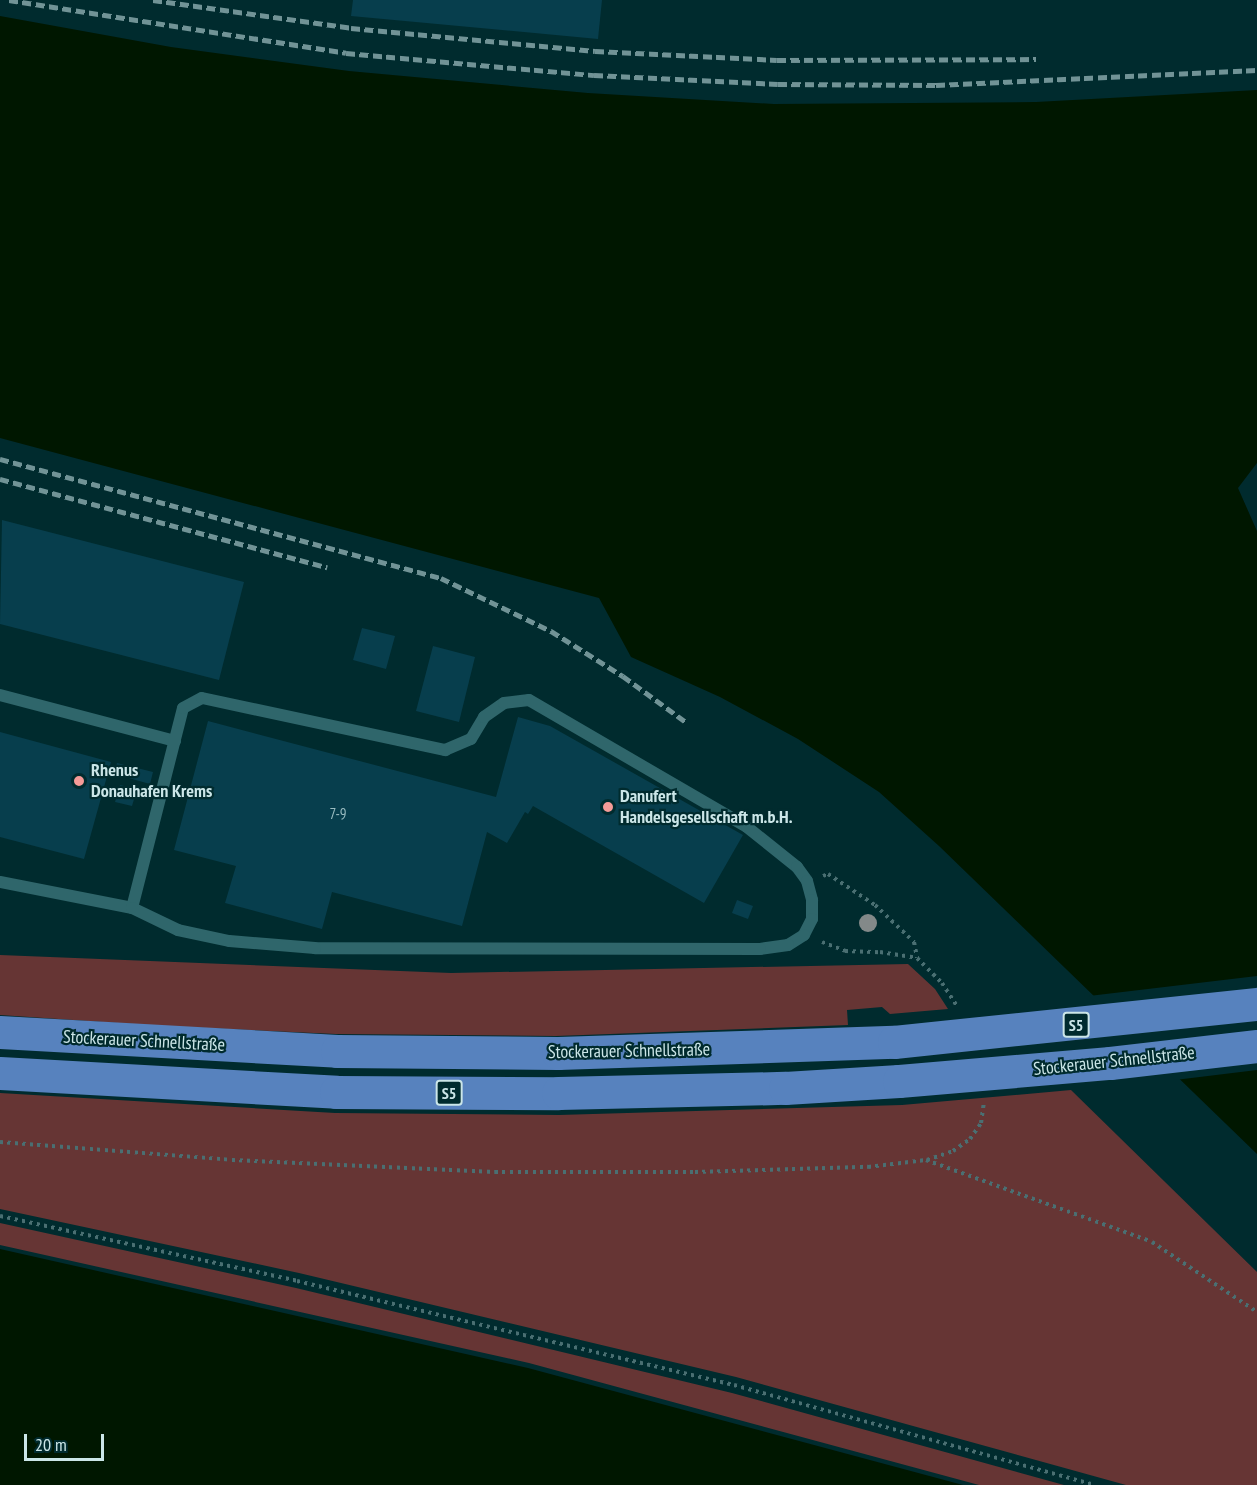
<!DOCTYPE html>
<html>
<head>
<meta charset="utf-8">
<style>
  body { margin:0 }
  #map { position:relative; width:1257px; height:1485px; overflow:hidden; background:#002b2e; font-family:"PT Sans Narrow",sans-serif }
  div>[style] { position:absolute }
  .green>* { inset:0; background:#663534 }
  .water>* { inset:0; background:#001700 }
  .pier>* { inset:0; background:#002b2e }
  .building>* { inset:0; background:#073e4d }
  .path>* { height:4px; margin-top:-2px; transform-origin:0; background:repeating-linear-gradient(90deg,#4a6f72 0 3px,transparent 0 7.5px) }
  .service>* { height:12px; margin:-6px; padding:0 6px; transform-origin:6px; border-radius:6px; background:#2f666b }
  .trunk>* { height:33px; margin:-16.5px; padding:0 16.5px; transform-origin:16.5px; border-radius:16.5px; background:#5782be }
  .rail>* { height:4.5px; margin-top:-2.25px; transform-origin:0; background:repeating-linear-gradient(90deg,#719396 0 9px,transparent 0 13.5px) }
  .trees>* { width:18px; height:18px; margin:-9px; border-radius:50%; background:#838989 }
  .dots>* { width:16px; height:16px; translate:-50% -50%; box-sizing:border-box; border:3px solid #002b2e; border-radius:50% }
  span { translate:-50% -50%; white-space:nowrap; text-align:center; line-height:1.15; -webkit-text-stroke:4.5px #002b2e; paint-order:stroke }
  .number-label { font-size:15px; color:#9abcc1 }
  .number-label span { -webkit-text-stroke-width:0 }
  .shield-label span { padding:2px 4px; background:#002b2e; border:2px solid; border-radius:4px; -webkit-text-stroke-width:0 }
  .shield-label { font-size:16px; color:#cbe6e8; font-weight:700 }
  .poi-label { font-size:18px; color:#cbe6e8; font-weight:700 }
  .left { translate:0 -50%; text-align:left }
  .street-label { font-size:18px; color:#cbe6e8 }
  .scale { position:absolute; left:24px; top:1434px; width:80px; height:27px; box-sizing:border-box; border:3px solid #cbe6e8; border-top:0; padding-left:8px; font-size:18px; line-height:21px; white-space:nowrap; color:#cbe6e8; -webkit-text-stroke:4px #002b2e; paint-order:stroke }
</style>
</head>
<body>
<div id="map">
  <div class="green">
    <i style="clip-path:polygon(0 955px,451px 973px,908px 964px,935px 989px,948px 1009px,890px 1014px,882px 1007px,847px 1010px,848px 1025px,556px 1036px,336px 1034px,162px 1026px,0 1015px)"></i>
    <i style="clip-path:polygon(1071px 1090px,1257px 1272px,1257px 1485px,1126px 1485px,736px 1377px,299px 1273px,0 1209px,0 1093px,335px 1113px,559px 1115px,902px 1105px)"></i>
    <i style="clip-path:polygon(0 1223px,296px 1288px,732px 1393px,1064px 1485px,979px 1485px,529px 1363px,0 1245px)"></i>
  </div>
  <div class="water">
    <i style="clip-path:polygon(0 16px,171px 47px,349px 71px,588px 93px,774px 104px,1036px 102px,1257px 90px,1257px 463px,1238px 488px,1257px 531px,1257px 1154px,939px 846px,879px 792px,798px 739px,720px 697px,631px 657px,599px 598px,0 438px)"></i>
    <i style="clip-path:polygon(0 1249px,528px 1368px,963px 1485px,0 1485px)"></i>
  </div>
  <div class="pier">
    <i style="clip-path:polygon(1257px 976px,1257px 1070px,1175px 1080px,1089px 996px)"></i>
  </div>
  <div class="building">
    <i style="clip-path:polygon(353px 0,602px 0,598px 39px,351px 16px)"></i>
    <i style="clip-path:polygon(2px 520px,244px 582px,219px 680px,0 624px)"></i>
    <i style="clip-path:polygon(362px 628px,395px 636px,386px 669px,353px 660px)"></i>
    <i style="clip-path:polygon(433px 646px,475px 657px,459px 722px,416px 711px)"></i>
    <i style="clip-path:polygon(518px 717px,550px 726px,743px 835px,704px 903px,533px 806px,528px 814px,525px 812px,507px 843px,487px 832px,462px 926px,332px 892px,322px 929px,225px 903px,236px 866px,174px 850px,208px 721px,496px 797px)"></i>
    <i style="clip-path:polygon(0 732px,111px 762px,84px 859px,0 837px)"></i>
    <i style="clip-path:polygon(117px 763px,153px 772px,150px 784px,114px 774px)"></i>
    <i style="clip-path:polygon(120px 785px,137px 789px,132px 806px,115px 802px)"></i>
    <i style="clip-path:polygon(737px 900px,753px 906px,748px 919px,732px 913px)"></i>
  </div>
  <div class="path">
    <i style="left:823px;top:876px;width:5px;rotate:-22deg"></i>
    <i style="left:828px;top:874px;width:56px;rotate:33.4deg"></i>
    <i style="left:875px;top:905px;width:54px;rotate:43.5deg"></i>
    <i style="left:914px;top:942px;width:16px;rotate:79deg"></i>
    <i style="left:822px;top:942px;width:25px;rotate:21deg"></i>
    <i style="left:845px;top:951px;width:35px;rotate:2deg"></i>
    <i style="left:880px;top:952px;width:37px;rotate:9deg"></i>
    <i style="left:917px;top:958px;width:35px;rotate:45deg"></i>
    <i style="left:942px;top:983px;width:27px;rotate:57deg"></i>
    <i style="left:0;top:1142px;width:233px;rotate:4.4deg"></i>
    <i style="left:232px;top:1160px;width:263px;rotate:2.6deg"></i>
    <i style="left:495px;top:1172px;width:200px"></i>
    <i style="left:695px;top:1172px;width:173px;rotate:-1.7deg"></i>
    <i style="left:868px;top:1167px;width:58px;rotate:-6.9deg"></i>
    <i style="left:926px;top:1160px;width:240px;rotate:19.9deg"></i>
    <i style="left:1152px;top:1242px;width:126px;rotate:33.7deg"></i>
    <i style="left:927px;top:1160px;width:28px;rotate:-19deg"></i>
    <i style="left:953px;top:1151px;width:21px;rotate:-35deg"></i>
    <i style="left:970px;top:1139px;width:19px;rotate:-55deg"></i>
    <i style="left:981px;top:1123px;width:21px;rotate:-82deg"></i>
    <i style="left:0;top:1216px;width:304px;rotate:12.3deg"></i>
    <i style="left:297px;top:1281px;width:449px;rotate:13.4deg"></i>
    <i style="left:734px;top:1385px;width:375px;rotate:15.5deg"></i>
  </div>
  <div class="service">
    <i style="left:0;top:695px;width:181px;rotate:14.7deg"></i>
    <i style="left:0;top:882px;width:135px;rotate:11.1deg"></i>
    <i style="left:132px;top:908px;width:206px;rotate:-75.7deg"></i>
    <i style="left:183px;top:708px;width:21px;rotate:-28deg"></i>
    <i style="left:202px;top:698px;width:249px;rotate:12.1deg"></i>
    <i style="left:445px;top:750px;width:28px;rotate:-23deg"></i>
    <i style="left:471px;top:739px;width:26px;rotate:-59deg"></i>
    <i style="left:484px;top:717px;width:24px;rotate:-35deg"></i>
    <i style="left:504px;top:703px;width:25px;rotate:-7deg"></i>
    <i style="left:529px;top:700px;width:252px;rotate:30.2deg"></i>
    <i style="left:747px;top:827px;width:64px;rotate:38.7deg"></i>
    <i style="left:797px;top:867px;width:17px;rotate:54deg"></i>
    <i style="left:807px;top:881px;width:20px;rotate:75deg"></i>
    <i style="left:812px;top:900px;width:19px;rotate:90deg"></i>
    <i style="left:812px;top:919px;width:18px;rotate:117deg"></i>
    <i style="left:804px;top:935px;width:19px;rotate:148deg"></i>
    <i style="left:788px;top:945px;width:28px;rotate:172deg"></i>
    <i style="left:760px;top:949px;width:445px;rotate:-179.9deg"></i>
    <i style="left:315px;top:948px;width:86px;rotate:-175.3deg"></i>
    <i style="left:229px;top:941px;width:52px;rotate:-167.8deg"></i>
    <i style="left:178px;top:930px;width:51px;rotate:-154.4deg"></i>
  </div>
  <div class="trunk">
    <i style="left:0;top:1032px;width:338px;rotate:3.2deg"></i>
    <i style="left:337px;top:1051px;width:221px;rotate:0.5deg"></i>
    <i style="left:558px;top:1053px;width:336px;rotate:-1.9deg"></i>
    <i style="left:894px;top:1042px;width:365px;rotate:-6deg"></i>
    <i style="left:0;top:1073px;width:337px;rotate:3.2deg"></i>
    <i style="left:336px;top:1092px;width:222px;rotate:0.3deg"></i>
    <i style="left:558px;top:1093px;width:227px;rotate:-1.3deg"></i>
    <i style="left:785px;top:1088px;width:114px;rotate:-3.5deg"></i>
    <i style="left:899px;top:1081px;width:212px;rotate:-4.9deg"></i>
    <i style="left:1110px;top:1063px;width:148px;rotate:-6.6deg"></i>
  </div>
  <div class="rail">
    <i style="left:9px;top:0;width:341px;rotate:8.9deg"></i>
    <i style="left:346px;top:53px;width:249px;rotate:5.1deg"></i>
    <i style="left:594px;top:75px;width:184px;rotate:2.8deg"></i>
    <i style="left:778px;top:84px;width:158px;rotate:0.4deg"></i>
    <i style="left:936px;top:85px;width:321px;rotate:-2.7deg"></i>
    <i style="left:153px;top:0;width:200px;rotate:8deg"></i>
    <i style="left:351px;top:28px;width:245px;rotate:5.4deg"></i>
    <i style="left:595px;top:51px;width:182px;rotate:2.8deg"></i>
    <i style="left:777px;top:60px;width:259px;rotate:-0.2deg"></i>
    <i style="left:0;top:459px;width:457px;rotate:15.1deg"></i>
    <i style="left:441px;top:578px;width:122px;rotate:25.7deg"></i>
    <i style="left:551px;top:631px;width:85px;rotate:32deg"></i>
    <i style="left:623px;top:676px;width:78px;rotate:36.1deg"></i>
    <i style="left:0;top:479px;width:339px;rotate:15.1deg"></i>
  </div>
  <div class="trees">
    <i style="left:868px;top:923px"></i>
  </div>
  <div class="dots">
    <i style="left:79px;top:781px;background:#f59b98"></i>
    <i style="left:608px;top:807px;background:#f59b98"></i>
  </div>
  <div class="number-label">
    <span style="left:338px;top:814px">7-9</span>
  </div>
  <div class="shield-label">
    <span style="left:1076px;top:1025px">S5</span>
    <span style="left:449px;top:1093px">S5</span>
  </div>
  <div class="poi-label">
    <span class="left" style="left:91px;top:781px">Rhenus<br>Donauhafen Krems</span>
    <span class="left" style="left:620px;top:807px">Danufert<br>Handelsgesellschaft m.b.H.</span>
  </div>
  <div class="street-label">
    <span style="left:144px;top:1041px;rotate:3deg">Stockerauer Schnellstraße</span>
    <span style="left:629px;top:1051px;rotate:-1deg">Stockerauer Schnellstraße</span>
    <span style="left:1114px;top:1061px;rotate:-6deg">Stockerauer Schnellstraße</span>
  </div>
  <div class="scale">20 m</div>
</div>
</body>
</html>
